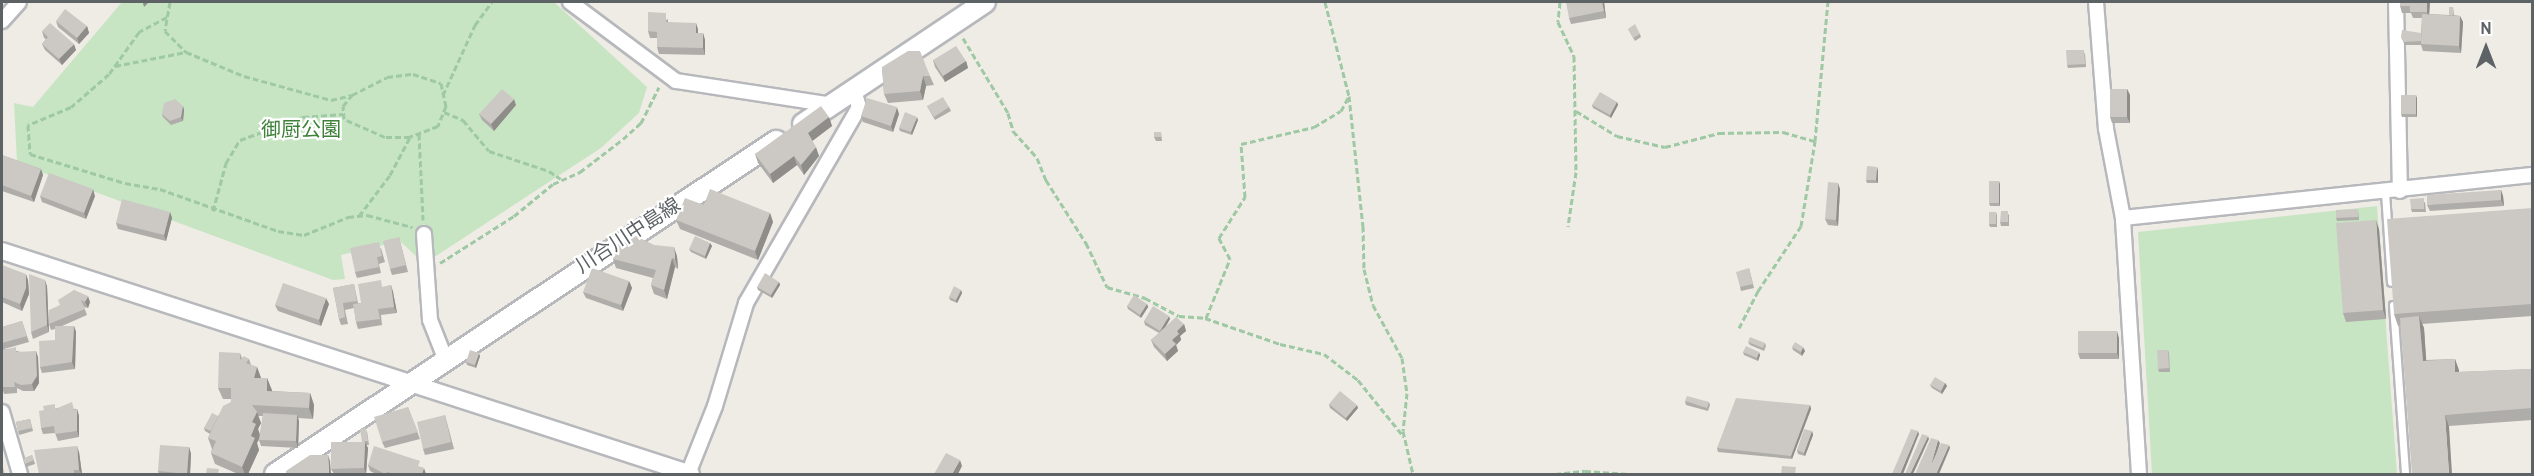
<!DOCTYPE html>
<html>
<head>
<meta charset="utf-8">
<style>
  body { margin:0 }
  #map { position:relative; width:2534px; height:476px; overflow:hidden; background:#efece5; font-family:Overpass,"Noto Sans JP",sans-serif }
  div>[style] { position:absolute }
  .green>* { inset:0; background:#c7e5c3 }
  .path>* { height:3px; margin-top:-1.5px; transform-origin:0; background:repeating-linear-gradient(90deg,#9ec9a4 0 6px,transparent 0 9px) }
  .roads { filter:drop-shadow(2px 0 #b6b8bc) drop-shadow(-2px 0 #b6b8bc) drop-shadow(0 2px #b6b8bc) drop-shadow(0 -2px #b6b8bc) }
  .service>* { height:7px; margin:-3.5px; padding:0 3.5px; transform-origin:3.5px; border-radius:3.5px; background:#fff }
  .minor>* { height:14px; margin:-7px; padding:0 7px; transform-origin:7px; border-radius:7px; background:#fff }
  .tertiary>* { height:16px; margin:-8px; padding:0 8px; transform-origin:8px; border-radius:8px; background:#fff }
  .secondary>* { height:20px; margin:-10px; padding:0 10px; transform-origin:10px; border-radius:10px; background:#fff }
  .wall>* { inset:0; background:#afada9 }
  .shaded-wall>* { inset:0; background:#8f8d89 }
  .building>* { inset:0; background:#ccc9c4 }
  span { translate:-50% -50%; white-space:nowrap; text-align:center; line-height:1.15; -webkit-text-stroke:4.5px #fff; paint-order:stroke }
  .park-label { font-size:20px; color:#3e8138 }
  .street-label { font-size:20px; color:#5d6265 }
  .frame { position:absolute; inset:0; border:3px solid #5d6265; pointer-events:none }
  .north { position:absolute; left:2456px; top:18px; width:60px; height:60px; -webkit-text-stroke:4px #fff; paint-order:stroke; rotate:0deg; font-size:16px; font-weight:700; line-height:24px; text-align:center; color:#5d6265 }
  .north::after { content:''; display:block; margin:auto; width:21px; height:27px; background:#5d6265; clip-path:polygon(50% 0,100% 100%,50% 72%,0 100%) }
</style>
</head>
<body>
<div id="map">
  <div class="green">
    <i style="clip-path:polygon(122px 2px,554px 2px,647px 87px,639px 113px,601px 148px,436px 256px,418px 258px,400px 241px,341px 255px,345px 279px,333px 280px,17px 163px,14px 103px,33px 107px)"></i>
    <i style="clip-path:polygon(2377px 206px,2397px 474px,2152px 474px,2138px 232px)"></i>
  </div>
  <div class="path">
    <i style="left:170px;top:2px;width:29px;rotate:100deg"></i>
    <i style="left:165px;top:31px;width:30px;rotate:45deg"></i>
    <i style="left:186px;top:52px;width:63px;rotate:22.5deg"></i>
    <i style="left:244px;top:76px;width:90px;rotate:15.4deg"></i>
    <i style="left:331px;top:100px;width:22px;rotate:-13deg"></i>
    <i style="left:352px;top:95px;width:39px;rotate:-27deg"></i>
    <i style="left:387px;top:77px;width:26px;rotate:-7deg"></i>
    <i style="left:413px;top:74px;width:29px;rotate:18deg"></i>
    <i style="left:441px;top:83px;width:24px;rotate:78deg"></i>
    <i style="left:446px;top:106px;width:22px;rotate:112deg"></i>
    <i style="left:438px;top:126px;width:30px;rotate:159deg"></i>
    <i style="left:410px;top:137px;width:25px;rotate:180deg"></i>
    <i style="left:385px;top:137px;width:45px;rotate:-156.3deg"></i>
    <i style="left:344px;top:119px;width:13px;rotate:-94deg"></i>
    <i style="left:343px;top:106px;width:14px;rotate:-51deg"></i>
    <i style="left:1325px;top:2px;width:97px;rotate:75.7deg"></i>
    <i style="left:1349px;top:96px;width:131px;rotate:83.9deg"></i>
    <i style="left:1363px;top:226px;width:43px;rotate:88.7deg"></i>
    <i style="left:1364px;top:269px;width:37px;rotate:76deg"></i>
    <i style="left:1373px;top:305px;width:60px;rotate:61.3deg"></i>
    <i style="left:1402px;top:358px;width:35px;rotate:82deg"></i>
    <i style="left:1407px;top:393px;width:38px;rotate:96deg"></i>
    <i style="left:1403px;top:431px;width:44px;rotate:76.9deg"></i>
    <i style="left:1560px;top:2px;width:20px;rotate:96deg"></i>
    <i style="left:1558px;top:22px;width:38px;rotate:65deg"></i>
    <i style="left:1574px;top:56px;width:116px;rotate:89deg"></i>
    <i style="left:1576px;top:172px;width:55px;rotate:98.4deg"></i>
    <i style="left:167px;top:17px;width:32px;rotate:152deg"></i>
    <i style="left:139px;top:32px;width:52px;rotate:125.5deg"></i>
    <i style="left:109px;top:74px;width:50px;rotate:139deg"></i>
    <i style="left:71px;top:107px;width:47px;rotate:157.3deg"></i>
    <i style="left:28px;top:125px;width:29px;rotate:86deg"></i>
    <i style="left:30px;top:154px;width:99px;rotate:17deg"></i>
    <i style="left:125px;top:183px;width:36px;rotate:10deg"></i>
    <i style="left:160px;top:189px;width:125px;rotate:19.6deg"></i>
    <i style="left:278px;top:231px;width:26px;rotate:9deg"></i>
    <i style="left:304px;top:235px;width:48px;rotate:-22.2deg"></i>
    <i style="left:348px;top:217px;width:19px;rotate:-6deg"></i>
    <i style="left:367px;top:215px;width:47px;rotate:14.9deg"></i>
    <i style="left:963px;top:38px;width:87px;rotate:59deg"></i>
    <i style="left:1008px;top:113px;width:19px;rotate:74deg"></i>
    <i style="left:1013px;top:131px;width:36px;rotate:48deg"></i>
    <i style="left:1037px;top:158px;width:24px;rotate:68deg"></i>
    <i style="left:1046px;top:180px;width:75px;rotate:57.6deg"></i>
    <i style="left:1086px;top:243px;width:49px;rotate:64.5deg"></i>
    <i style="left:1107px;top:287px;width:40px;rotate:16deg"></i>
    <i style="left:1145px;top:298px;width:38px;rotate:28deg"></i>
    <i style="left:1179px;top:316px;width:26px;rotate:4deg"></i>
    <i style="left:1205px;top:318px;width:79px;rotate:19.1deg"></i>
    <i style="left:1280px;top:344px;width:45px;rotate:12.8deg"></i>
    <i style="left:1324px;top:354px;width:43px;rotate:37.4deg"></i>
    <i style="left:1358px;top:380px;width:73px;rotate:51.1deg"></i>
    <i style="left:115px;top:66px;width:72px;rotate:-11.2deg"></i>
    <i style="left:443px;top:95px;width:77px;rotate:-65.4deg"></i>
    <i style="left:475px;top:25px;width:29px;rotate:-54deg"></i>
    <i style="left:1576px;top:111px;width:48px;rotate:31.4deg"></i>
    <i style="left:1617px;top:136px;width:49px;rotate:12.9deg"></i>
    <i style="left:1665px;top:147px;width:56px;rotate:-14.5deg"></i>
    <i style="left:1719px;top:133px;width:64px;rotate:-0.9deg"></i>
    <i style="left:1783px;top:132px;width:33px;rotate:16deg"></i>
    <i style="left:444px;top:112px;width:21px;rotate:23deg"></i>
    <i style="left:463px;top:120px;width:40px;rotate:50deg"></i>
    <i style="left:489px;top:151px;width:63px;rotate:18.4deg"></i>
    <i style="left:549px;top:171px;width:14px;rotate:34deg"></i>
    <i style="left:419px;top:134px;width:86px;rotate:87.3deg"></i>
    <i style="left:213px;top:211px;width:50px;rotate:-74.8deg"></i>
    <i style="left:226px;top:163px;width:27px;rotate:-59deg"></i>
    <i style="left:240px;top:140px;width:67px;rotate:-20.1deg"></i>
    <i style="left:303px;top:117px;width:40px;rotate:-4.3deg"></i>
    <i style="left:359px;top:216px;width:51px;rotate:-52.9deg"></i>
    <i style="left:390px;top:175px;width:43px;rotate:-62.2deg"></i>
    <i style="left:440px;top:263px;width:88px;rotate:-32.4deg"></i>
    <i style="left:514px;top:216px;width:50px;rotate:-39.4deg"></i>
    <i style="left:553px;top:184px;width:30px;rotate:-24deg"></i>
    <i style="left:580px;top:172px;width:54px;rotate:-37.5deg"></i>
    <i style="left:623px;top:139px;width:24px;rotate:-42deg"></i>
    <i style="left:641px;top:123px;width:40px;rotate:-63.4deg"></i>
    <i style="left:1206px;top:318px;width:64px;rotate:-67.9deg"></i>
    <i style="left:1230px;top:259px;width:24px;rotate:-118deg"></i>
    <i style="left:1219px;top:238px;width:49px;rotate:-57.6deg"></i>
    <i style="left:1245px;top:197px;width:53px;rotate:-94.3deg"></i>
    <i style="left:1241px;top:144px;width:75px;rotate:-13.1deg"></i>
    <i style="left:1314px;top:127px;width:31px;rotate:-31deg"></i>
    <i style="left:1341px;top:111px;width:15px;rotate:-62deg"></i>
    <i style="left:1739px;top:328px;width:42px;rotate:-62.8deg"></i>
    <i style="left:1758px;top:291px;width:78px;rotate:-56.5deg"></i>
    <i style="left:1801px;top:226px;width:86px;rotate:-80.6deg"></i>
    <i style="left:1815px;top:141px;width:140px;rotate:-84.7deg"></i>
    <i style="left:1555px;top:474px;width:30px;rotate:-6deg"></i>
    <i style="left:1585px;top:471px;width:44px;rotate:3.9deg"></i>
  </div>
  <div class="roads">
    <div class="service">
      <i style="left:2385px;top:192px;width:90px;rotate:86.2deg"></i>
      <i style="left:2393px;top:305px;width:169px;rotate:85.9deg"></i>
    </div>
    <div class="minor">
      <i style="left:570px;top:2px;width:132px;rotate:36.7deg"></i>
      <i style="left:676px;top:81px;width:158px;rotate:8.7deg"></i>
      <i style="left:2096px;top:2px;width:127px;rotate:85.5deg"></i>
      <i style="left:2106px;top:129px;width:91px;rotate:79.2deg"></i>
      <i style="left:2396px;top:2px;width:189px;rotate:88.8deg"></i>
      <i style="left:2px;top:21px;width:25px;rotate:-48deg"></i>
      <i style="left:424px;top:234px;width:86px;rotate:86deg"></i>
      <i style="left:430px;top:320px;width:41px;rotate:68.5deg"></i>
      <i style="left:2px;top:412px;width:65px;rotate:73.8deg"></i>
      <i style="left:688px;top:474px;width:73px;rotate:-68.3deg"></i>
      <i style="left:715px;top:406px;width:108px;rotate:-73.2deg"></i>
      <i style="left:746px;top:303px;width:226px;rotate:-60deg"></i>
      <i style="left:859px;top:107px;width:17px;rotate:-107deg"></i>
      <i style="left:2139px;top:474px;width:256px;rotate:-93.6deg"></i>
      <i style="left:2123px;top:218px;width:411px;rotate:-6deg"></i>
    </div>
    <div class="tertiary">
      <i style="left:2px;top:251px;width:724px;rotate:17.93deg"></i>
    </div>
    <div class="secondary">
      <i style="left:803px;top:124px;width:219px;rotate:-33.8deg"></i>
      <i style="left:275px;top:474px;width:602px;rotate:-33.61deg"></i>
    </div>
  </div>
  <div class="wall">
    <i style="clip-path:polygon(1604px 2px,1606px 18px,1571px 24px,1569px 18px)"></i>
    <i style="clip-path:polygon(2430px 2px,2429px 14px,2449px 15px,2453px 7px,2454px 15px,2460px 16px,2463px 22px,2461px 53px,2423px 51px,2421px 45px,2405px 45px,2401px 37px,2421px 33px,2422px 18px,2413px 18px,2411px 13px,2402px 13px,2400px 6px)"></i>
    <i style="clip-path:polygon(668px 19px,668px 22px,698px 29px,698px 33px,703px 33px,705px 40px,705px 55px,659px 54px,657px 47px,657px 38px,650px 38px,648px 31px)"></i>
    <i style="clip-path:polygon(56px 21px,87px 26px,89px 33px,79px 44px,58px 27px)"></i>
    <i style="clip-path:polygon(1628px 29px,1640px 34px,1641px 37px,1635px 41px)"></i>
    <i style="clip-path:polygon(42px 31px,76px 50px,62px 65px,45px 50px,42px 44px,46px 39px,44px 38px)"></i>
    <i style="clip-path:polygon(2085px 53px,2086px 67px,2068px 68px,2067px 65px)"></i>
    <i style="clip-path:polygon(933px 60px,966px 61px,968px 68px,945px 82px,935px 67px)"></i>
    <i style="clip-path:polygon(882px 67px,930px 76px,934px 85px,926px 86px,923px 100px,888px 103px,884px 94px)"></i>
    <i style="clip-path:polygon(2127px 89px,2130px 95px,2130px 123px,2112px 123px,2110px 117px)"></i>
    <i style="clip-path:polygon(2417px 98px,2417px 117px,2402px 117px,2401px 114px)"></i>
    <i style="clip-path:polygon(1617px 102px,1618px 105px,1611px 118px,1593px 108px,1592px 105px)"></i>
    <i style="clip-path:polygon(516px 105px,494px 131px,482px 120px,479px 114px)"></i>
    <i style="clip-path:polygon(183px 106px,184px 110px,183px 121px,171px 125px,163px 117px,162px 114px)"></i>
    <i style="clip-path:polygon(927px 106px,949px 107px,951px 111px,935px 120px)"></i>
    <i style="clip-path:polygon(899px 114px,893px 132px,863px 122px,861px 116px)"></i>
    <i style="clip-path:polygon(829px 117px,832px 126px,812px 141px,819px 156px,804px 175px,797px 165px,773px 183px,758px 163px,755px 154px)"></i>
    <i style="clip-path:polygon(918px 120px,912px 135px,900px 131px,899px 128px)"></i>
    <i style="clip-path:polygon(1161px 132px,1162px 141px,1156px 141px,1154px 137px)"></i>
    <i style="clip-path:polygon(2px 155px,41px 169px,43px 175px,34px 202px,2px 191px)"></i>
    <i style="clip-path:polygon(1878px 170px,1878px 183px,1867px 183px,1866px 180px)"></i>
    <i style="clip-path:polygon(2000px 184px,2000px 206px,1990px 206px,1989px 203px)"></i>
    <i style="clip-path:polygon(1840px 189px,1838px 226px,1828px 225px,1825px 219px)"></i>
    <i style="clip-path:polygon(2501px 190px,2503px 196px,2504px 206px,2430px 211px,2427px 205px)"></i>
    <i style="clip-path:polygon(40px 196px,95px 196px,86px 219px,42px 202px)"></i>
    <i style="clip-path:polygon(2425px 202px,2426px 212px,2412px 212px,2411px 209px)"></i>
    <i style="clip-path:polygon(704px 205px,770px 213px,773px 222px,758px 260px,680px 229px,676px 220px)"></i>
    <i style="clip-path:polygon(2532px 208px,2532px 316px,2422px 324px,2424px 328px,2426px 360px,2455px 359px,2459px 372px,2532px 369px,2532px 420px,2449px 426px,2401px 325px,2398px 326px,2394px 314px)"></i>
    <i style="clip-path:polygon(2358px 209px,2359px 220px,2337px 221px,2336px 218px)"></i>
    <i style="clip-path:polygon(170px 212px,172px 218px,166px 241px,118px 229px,116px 223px)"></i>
    <i style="clip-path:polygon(1996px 212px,1997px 215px,1997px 227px,1990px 227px,1989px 224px)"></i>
    <i style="clip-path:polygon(2009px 214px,2009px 226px,2001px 226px,2000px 222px)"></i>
    <i style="clip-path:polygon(2379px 229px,2386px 319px,2346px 322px,2343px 313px)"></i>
    <i style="clip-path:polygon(399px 237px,408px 272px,392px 275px,390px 269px)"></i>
    <i style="clip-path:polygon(710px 243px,712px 246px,706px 259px,691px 252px,689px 249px)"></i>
    <i style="clip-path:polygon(381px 248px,385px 262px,379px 264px,381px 273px,357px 278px,355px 272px)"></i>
    <i style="clip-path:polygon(677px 256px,678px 269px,675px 267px,667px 299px,654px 294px,651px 285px,653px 278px,616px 268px,613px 259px)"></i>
    <i style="clip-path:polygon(2px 265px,28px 280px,29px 294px,22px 311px,2px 302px)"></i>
    <i style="clip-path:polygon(1749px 268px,1754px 288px,1741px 291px,1740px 287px)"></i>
    <i style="clip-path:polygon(629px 281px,632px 288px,623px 311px,586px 298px,583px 292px)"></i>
    <i style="clip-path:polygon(779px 282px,780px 285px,772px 298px,758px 290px,757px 287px)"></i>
    <i style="clip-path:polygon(354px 284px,358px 303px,361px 303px,384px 287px,391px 285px,393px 292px,397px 313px,381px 315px,382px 325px,358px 329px,356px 322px,354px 308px,345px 310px,348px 324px,341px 325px,339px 319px,333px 288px)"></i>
    <i style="clip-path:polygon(47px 286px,49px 332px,33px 339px,31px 332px)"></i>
    <i style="clip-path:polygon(74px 290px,90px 302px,88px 308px,84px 307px,87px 315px,62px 326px,74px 326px,76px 332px,75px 369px,42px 373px,40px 367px,55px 340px,55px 329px,51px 330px,49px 324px,60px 305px)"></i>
    <i style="clip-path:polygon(961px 290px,962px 293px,957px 303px,950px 300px,949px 297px)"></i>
    <i style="clip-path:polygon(329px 304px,321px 326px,278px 311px,275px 305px)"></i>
    <i style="clip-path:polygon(1147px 304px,1148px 307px,1141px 318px,1128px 309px,1127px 306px)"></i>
    <i style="clip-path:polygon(1170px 319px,1165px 328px,1184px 324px,1186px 331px,1180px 336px,1181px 340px,1176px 345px,1178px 351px,1167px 361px,1154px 347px,1151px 340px,1159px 333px,1145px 325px,1144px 321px)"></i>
    <i style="clip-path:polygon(22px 321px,29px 342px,4px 349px,17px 351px,38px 357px,39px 383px,34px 391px,23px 391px,17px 388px,17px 393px,4px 394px,2px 387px,2px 327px)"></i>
    <i style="clip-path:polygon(2119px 338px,2119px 359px,2080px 359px,2078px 353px)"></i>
    <i style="clip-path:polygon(1748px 342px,1765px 343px,1766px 346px,1764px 351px,1750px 345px)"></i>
    <i style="clip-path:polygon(1792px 347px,1805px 351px,1802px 356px,1793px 350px)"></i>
    <i style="clip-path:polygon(2168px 350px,2169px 353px,2170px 372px,2159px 372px,2158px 369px)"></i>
    <i style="clip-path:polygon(1743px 352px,1760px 355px,1758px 361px,1744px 355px)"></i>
    <i style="clip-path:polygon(evenodd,240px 353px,242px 358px,249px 359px,251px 365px,257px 367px,261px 378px,267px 378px,271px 391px,310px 393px,314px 405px,313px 419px,298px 418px,299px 421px,298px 448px,261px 446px,259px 440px,257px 443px,259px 450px,248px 474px,238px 474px,215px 464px,211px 453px,212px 449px,208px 438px,210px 434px,205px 431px,204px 428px,218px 416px,231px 402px,231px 399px,223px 399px,218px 388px,240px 353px,258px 416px,263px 416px,260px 434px,258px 429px,261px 423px,258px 416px)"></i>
    <i style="clip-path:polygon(480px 356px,476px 368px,467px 365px,466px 362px)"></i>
    <i style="clip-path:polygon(1945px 383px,1947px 386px,1942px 394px,1932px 388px,1930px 385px)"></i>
    <i style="clip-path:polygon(1685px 401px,1709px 402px,1710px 405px,1708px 411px,1686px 405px)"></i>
    <i style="clip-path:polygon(1329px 404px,1358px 408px,1347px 421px,1330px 408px)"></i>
    <i style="clip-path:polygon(1810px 405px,1811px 409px,1792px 459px,1718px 452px,1717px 448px)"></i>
    <i style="clip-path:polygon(408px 407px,420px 439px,385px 448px,382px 442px)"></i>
    <i style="clip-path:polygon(56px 408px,77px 409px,79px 416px,79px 437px,58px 441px,55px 433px,43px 434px,41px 428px)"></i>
    <i style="clip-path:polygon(445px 415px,454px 449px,425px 455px,423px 449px)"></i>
    <i style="clip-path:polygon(30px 419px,33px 431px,19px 435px,16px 422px)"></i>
    <i style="clip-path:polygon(367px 431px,369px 445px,366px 445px,368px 448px,366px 474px,334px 474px,331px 469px,362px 442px)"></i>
    <i style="clip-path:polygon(1812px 431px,1813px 435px,1805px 456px,1798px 454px,1797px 450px)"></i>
    <i style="clip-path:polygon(189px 447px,191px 454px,190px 474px,159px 474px,158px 471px)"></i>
    <i style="clip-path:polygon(79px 452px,82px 474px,39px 474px)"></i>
    <i style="clip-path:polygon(32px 455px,35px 464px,26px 467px,23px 459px)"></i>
    <i style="clip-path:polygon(368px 465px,422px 467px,426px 474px,376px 474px,370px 471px)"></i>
  </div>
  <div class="shaded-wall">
    <i style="clip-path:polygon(145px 2px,149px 2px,144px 7px,143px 3px)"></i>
    <i style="clip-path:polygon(1602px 2px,1604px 2px,1606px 18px,1604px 11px)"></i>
    <i style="clip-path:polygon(2427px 2px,2430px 2px,2429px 18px,2427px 12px)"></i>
    <i style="clip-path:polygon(2460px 16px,2463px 22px,2461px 53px,2459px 46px)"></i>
    <i style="clip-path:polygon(696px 23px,698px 29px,698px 40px,696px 33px)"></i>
    <i style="clip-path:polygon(87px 26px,89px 33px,79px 44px,77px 38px)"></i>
    <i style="clip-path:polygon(703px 33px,705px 40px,705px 55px,703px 48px)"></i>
    <i style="clip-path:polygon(74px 44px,76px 50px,62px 65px,59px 59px)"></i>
    <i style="clip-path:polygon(966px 61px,968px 68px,945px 82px,943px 76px)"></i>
    <i style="clip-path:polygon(923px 76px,926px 86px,923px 100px,920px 91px)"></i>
    <i style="clip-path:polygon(2127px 89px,2130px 95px,2130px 123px,2127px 117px)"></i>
    <i style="clip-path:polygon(2416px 95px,2417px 98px,2417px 117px,2416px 114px)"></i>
    <i style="clip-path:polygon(514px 99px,516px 105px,494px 131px,491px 124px)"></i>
    <i style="clip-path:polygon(1617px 102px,1618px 105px,1611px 118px,1610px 115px)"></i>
    <i style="clip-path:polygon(183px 106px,184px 110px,183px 121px,181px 117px)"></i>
    <i style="clip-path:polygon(897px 107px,899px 114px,893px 132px,891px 126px)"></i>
    <i style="clip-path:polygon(829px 117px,832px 126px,811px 142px,808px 133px)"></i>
    <i style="clip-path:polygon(917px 117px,918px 120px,912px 135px,911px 132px)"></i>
    <i style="clip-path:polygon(816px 147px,819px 156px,804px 175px,801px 165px)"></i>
    <i style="clip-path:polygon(794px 156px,797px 165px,773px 183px,770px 174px)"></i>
    <i style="clip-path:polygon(1877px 167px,1878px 170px,1878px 183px,1876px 180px)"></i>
    <i style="clip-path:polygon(41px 169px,43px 175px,34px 202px,31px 196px)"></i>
    <i style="clip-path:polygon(1999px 181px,2000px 184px,2000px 206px,1999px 203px)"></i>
    <i style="clip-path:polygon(1838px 183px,1840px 189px,1838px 226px,1836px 220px)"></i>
    <i style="clip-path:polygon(93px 189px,95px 196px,86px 219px,84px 213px)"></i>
    <i style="clip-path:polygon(2501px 190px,2503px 196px,2504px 206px,2501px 200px)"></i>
    <i style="clip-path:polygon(170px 212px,172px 218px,166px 241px,164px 235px)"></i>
    <i style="clip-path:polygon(770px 213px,773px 222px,758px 260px,755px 251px)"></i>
    <i style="clip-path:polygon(2376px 220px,2379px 229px,2386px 319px,2383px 310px)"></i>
    <i style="clip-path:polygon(710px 243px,712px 246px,706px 259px,705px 256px)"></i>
    <i style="clip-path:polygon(674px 247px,677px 256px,678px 269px,675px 259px)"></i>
    <i style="clip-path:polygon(672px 258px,675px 267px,667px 299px,664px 290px)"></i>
    <i style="clip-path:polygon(26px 274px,28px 280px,29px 294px,22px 311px,20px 304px)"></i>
    <i style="clip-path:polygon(45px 280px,47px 286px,49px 332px,47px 325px)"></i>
    <i style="clip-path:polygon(629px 281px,632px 288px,623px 311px,621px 305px)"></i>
    <i style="clip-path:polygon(779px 282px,780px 285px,772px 298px,771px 295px)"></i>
    <i style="clip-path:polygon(391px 285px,393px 292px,397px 313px,394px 307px)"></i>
    <i style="clip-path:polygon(961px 290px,962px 293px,957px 303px,956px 300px)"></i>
    <i style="clip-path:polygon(88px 296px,90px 302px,88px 308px,85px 302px)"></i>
    <i style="clip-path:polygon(326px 298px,329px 304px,321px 326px,319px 320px)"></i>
    <i style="clip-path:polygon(1147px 304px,1148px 307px,1141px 318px,1140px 315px)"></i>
    <i style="clip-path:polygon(1169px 316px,1170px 319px,1161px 334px,1160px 331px)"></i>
    <i style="clip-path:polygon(2419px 316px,2424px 328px,2427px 372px,2423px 361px)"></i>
    <i style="clip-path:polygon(1184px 324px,1186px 331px,1180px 336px,1181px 340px,1176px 345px,1178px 351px,1167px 361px,1165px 354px,1177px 331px)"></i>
    <i style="clip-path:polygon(74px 326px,76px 332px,75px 369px,72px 362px)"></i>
    <i style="clip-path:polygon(2117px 331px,2119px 338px,2119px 359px,2117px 353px)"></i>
    <i style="clip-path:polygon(1803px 347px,1805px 351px,1802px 356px,1801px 352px)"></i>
    <i style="clip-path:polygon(36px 351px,38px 357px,39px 383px,34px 391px,32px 384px)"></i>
    <i style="clip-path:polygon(1759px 352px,1760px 355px,1758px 361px,1757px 358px)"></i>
    <i style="clip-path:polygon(479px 353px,480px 356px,476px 368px,475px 365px)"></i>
    <i style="clip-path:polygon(2455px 359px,2459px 370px,2459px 383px,2455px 372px)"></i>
    <i style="clip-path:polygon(257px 367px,261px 378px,254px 378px)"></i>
    <i style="clip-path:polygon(267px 378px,272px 390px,271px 402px,267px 391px)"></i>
    <i style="clip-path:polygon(1945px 383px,1947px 386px,1942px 394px,1941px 391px)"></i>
    <i style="clip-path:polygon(310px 393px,314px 405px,313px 419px,309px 408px)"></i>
    <i style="clip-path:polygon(1357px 405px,1358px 408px,1347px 421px,1346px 418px)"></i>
    <i style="clip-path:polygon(1810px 405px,1811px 409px,1792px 459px,1791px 456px)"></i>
    <i style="clip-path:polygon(77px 409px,79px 416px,79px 437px,77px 431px)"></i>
    <i style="clip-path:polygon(257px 412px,261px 423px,258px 429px,260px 436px,257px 443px,259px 450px,248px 474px,245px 474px,242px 467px,252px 422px)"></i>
    <i style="clip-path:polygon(297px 415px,299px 421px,298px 448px,296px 441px)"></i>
    <i style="clip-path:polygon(2445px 415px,2449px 426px,2452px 474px,2449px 474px)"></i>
    <i style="clip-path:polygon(1812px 431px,1813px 435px,1805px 456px,1804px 453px)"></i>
    <i style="clip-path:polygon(1918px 431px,1919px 434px,1903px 474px,1900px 474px)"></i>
    <i style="clip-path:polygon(1928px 436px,1929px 439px,1913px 474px,1910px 474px)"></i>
    <i style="clip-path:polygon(1938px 440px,1940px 443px,1932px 468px,1931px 465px)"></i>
    <i style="clip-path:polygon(365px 442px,368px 448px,366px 474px,364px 468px)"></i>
    <i style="clip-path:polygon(1949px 445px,1950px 448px,1939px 474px,1936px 474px)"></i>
    <i style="clip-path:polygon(77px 446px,79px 452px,82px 474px,79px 470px)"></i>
    <i style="clip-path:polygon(189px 447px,191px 454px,190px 474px,187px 474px)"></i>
    <i style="clip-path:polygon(328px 455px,330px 461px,331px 474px,329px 474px)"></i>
    <i style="clip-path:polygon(960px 460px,962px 466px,958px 474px,952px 474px)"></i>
    <i style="clip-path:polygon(424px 468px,426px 474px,422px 474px)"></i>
  </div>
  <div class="building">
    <i style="clip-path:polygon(1566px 2px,1602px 2px,1604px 11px,1569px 18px)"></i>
    <i style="clip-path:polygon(2400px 2px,2427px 2px,2427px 12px,2410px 12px,2410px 6px,2400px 6px)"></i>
    <i style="clip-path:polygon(2449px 7px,2453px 7px,2453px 15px,2449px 15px)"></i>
    <i style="clip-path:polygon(65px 9px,87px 26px,77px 38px,56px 21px)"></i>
    <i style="clip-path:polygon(648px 12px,666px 13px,666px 22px,696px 23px,696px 33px,703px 33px,703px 48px,657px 47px,657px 32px,648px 31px)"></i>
    <i style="clip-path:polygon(2422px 14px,2460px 16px,2459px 46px,2421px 44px)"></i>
    <i style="clip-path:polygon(50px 23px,74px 44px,59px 59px,42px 44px,48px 37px,42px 31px)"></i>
    <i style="clip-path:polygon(1635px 24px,1640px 34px,1633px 38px,1628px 29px)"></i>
    <i style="clip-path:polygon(2402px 30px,2421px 33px,2421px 41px,2404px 42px,2401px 37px)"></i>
    <i style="clip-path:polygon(956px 46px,966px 61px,943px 76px,933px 60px)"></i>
    <i style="clip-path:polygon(2066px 50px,2084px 50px,2085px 64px,2067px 65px)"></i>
    <i style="clip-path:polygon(908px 51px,920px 51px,930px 76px,923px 76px,920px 91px,884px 94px,882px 67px)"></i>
    <i style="clip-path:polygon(502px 89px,514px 99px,491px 124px,479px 114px)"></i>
    <i style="clip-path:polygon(2110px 89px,2127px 89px,2127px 117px,2110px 117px)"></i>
    <i style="clip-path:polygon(1600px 92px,1617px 102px,1610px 115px,1592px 105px)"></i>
    <i style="clip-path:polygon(2401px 95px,2416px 95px,2416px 114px,2401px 114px)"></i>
    <i style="clip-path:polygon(943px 97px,949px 107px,934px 117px,927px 106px)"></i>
    <i style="clip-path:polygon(867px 98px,897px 107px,891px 126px,861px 116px)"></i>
    <i style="clip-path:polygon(175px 99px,183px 106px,181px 117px,170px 121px,162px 114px,164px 103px)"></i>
    <i style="clip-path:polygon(821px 106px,829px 117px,808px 133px,816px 147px,801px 165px,794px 156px,770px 174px,755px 154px)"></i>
    <i style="clip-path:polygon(905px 112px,917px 117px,911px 132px,899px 128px)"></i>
    <i style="clip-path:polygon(1154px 132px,1161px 132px,1161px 137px,1154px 137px)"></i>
    <i style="clip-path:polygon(2px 155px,41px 169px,31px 196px,2px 185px)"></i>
    <i style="clip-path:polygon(1867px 166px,1877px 167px,1876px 180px,1866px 180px)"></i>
    <i style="clip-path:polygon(49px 173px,93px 189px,84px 213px,40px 196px)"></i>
    <i style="clip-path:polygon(1989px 181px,1999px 181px,1999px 203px,1989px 203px)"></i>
    <i style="clip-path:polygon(1828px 182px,1838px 183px,1836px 220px,1825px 219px)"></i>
    <i style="clip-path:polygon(710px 189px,770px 213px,755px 251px,676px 220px,685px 198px,704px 205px)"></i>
    <i style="clip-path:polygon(2501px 190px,2501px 200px,2427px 205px,2427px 195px)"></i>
    <i style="clip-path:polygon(2424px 198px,2424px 209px,2411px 209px,2410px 199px)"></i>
    <i style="clip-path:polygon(122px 199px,170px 212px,164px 235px,116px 223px)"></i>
    <i style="clip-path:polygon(2532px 208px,2532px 304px,2394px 314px,2387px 219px)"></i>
    <i style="clip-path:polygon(2358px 209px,2358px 217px,2336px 218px,2336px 210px)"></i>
    <i style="clip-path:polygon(2001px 211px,2008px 211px,2008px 222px,2000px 222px)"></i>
    <i style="clip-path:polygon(1989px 212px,1996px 212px,1996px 224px,1989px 224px)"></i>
    <i style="clip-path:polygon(2376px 220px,2383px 310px,2343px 313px,2336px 223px)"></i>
    <i style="clip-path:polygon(634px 235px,654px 245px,674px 247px,675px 259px,672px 258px,664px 290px,651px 285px,656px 270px,613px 259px,619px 240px,627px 243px)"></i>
    <i style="clip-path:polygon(695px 236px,710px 243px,705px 256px,689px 249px)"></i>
    <i style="clip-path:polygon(399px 237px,406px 265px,390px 269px,383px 241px)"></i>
    <i style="clip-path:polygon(379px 242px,382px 256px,377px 257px,379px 267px,355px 272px,350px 248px)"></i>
    <i style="clip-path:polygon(2px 265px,26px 274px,26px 288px,20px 304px,2px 297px)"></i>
    <i style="clip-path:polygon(592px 268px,629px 281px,621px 305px,583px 292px)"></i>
    <i style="clip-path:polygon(1749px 268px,1753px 284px,1740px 287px,1736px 272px)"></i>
    <i style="clip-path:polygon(765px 273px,779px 282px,771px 295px,757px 287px)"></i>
    <i style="clip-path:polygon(29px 274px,45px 280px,47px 325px,31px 332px)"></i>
    <i style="clip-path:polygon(381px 280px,382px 287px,391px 285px,394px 307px,378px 309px,380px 319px,356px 322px,353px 304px,361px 303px,358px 284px)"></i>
    <i style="clip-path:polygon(283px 283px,326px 298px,319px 320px,275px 305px)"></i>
    <i style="clip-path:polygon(354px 284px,357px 301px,343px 303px,345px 317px,339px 319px,333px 288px)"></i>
    <i style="clip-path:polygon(954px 286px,961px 290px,956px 300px,949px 297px)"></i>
    <i style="clip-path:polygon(74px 290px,88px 296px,85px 302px,81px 300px,85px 309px,49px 324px,49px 310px,60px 305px,58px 300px)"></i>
    <i style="clip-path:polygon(1134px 295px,1147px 304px,1140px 315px,1127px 306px)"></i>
    <i style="clip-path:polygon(1153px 306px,1169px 316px,1160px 331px,1144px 321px)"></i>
    <i style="clip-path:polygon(2419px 316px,2423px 361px,2455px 359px,2455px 372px,2532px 369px,2532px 408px,2445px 415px,2449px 474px,2412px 474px,2400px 318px)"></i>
    <i style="clip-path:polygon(1176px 317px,1184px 324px,1177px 331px,1179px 334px,1172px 340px,1176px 344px,1165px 354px,1151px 340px)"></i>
    <i style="clip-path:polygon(22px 321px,27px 336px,2px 343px,2px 327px)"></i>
    <i style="clip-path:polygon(55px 326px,74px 326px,72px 362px,40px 367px,39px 341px,55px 340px)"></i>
    <i style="clip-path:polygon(2078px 331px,2117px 331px,2117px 353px,2078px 353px)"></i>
    <i style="clip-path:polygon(1750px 337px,1765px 343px,1763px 348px,1748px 342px)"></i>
    <i style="clip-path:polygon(1795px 342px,1803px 347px,1801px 352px,1792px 347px)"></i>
    <i style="clip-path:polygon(1746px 346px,1759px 352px,1757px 358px,1743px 352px)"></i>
    <i style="clip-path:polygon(16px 347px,16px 352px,36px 351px,37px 376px,32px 384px,21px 385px,14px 382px,15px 387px,2px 387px,2px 350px)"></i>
    <i style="clip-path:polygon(470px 350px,479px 353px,475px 365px,466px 362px)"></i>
    <i style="clip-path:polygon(2157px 350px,2168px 350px,2169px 368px,2158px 369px)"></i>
    <i style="clip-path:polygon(219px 352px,240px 353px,240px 360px,244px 356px,249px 359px,246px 363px,257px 367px,254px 378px,267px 378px,267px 391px,310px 393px,309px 408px,252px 405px,257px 412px,252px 422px,256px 424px,251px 436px,255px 438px,242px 467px,211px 453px,216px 441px,208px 438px,223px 406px,231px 402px,231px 388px,218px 388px)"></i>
    <i style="clip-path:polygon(1935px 377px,1945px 383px,1941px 391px,1930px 385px)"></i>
    <i style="clip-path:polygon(1340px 391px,1357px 405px,1346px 418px,1329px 404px)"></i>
    <i style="clip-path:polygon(1687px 396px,1709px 402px,1707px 408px,1685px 401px)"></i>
    <i style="clip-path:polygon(1736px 398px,1810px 405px,1791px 456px,1717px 448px)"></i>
    <i style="clip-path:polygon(72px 402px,74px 410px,77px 409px,77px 431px,55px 434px,54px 426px,41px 428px,39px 411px,44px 410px,43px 406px,55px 404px,55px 409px)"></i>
    <i style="clip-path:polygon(408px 407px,418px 432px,382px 442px,374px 417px)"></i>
    <i style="clip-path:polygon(212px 413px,218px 416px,211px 431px,204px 428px)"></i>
    <i style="clip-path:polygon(263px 413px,297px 415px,296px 441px,259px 440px)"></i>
    <i style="clip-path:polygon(445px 415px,451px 442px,423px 449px,417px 422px)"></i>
    <i style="clip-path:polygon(30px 419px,32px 428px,18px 431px,16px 422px)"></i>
    <i style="clip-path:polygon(366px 428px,368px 441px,362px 442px,360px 429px)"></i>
    <i style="clip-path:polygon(1804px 429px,1812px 431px,1804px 453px,1797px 450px)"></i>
    <i style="clip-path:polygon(1911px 429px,1918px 431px,1900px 474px,1892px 474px)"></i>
    <i style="clip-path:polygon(1922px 434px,1928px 436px,1910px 474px,1905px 474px)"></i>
    <i style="clip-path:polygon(1931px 438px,1938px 440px,1931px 465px,1941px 443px,1949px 445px,1936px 474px,1915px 474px)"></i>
    <i style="clip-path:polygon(331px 442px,365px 442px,364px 468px,331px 469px)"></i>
    <i style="clip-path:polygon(160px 445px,189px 447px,187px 474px,158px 471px)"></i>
    <i style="clip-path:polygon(77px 446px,79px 470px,74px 470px,74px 474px,39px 474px,34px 450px)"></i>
    <i style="clip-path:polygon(374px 446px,420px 461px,418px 466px,424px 468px,422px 474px,396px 474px,387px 472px,387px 474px,385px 474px,368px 465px)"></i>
    <i style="clip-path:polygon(946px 453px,960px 460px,952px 474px,934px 474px)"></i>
    <i style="clip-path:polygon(32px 455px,34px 460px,25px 464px,23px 459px)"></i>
    <i style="clip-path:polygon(310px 455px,328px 455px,329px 474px,286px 474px,286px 471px)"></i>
    <i style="clip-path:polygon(1782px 466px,1796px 467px,1795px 474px,1781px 474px)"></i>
    <i style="clip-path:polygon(3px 467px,5px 474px,2px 474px,2px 468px)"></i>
    <i style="clip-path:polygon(207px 468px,219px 469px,218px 474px,206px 474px)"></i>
  </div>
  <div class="park-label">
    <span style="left:301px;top:131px">御厨公園</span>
  </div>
  <div class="street-label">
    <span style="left:629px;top:237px;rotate:-33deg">川合川中島線</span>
  </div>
  <div class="frame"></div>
  <div class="north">N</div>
</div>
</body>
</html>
